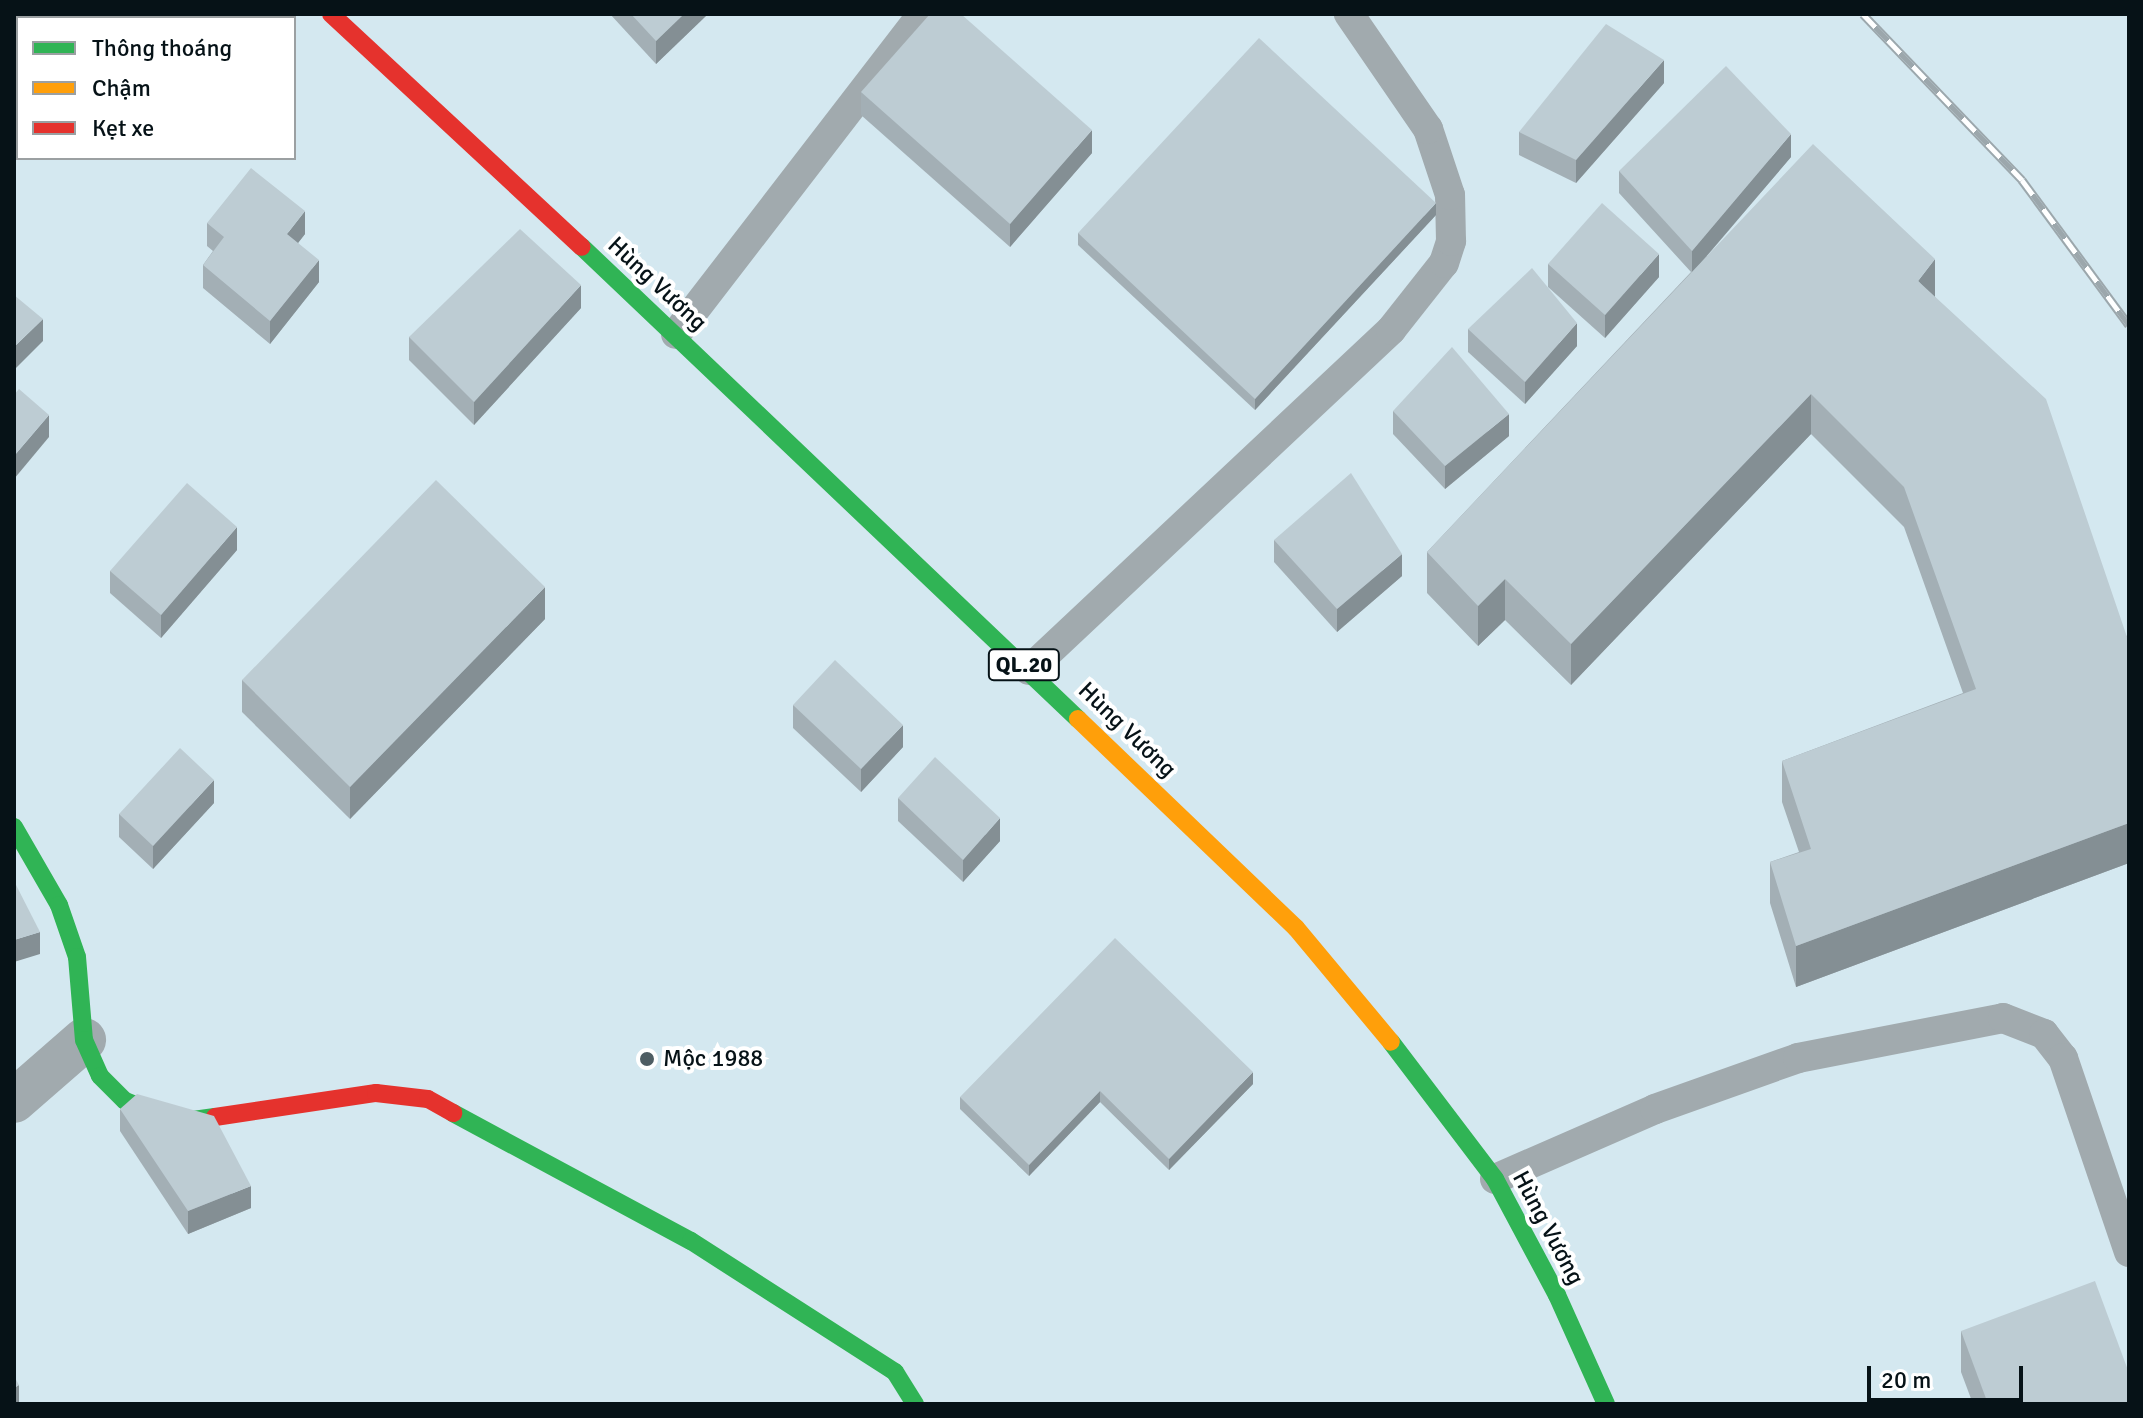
<!DOCTYPE html>
<html>
<head>
<meta charset="utf-8">
<style>
  body { margin:0 }
  #map { position:relative; width:2143px; height:1418px; overflow:hidden; background:#d4e8f0; font-family:Signika,sans-serif }
  div>[style] { position:absolute }
  .lane>* { height:30px; margin:-15px; padding:0 15px; transform-origin:15px; border-radius:15px; background:#a1aaae }
  .street>* { height:44px; margin:-22px; padding:0 22px; transform-origin:22px; border-radius:22px; background:#a1aaae }
  .fast>* { height:18px; margin:-9px; padding:0 9px; transform-origin:9px; border-radius:9px; background:#30b455 }
  .slow>* { height:18px; margin:-9px; padding:0 9px; transform-origin:9px; border-radius:9px; background:#ff9f0a }
  .jam>* { height:18px; margin:-9px; padding:0 9px; transform-origin:9px; border-radius:9px; background:#e5322d }
  .rail>* { height:9px; margin-top:-4.5px; transform-origin:0; background:repeating-linear-gradient(90deg,#fff 0 18px,#9ca7ac 0 36px); box-sizing:border-box; border-block:2px solid #9ca7ac }
  .wall>* { inset:0; background:#a3afb5 }
  .shaded-wall>* { inset:0; background:#848f94 }
  .building>* { inset:0; background:#bdccd3 }
  .dots>* { width:22px; height:22px; translate:-50% -50%; box-sizing:border-box; border:4px solid #fff; border-radius:50% }
  span { translate:-50% -50%; white-space:nowrap; text-align:center; line-height:1.15; -webkit-text-stroke:8px #fff; paint-order:stroke }
  .shield-label span { padding:2px 6px; background:#fff; border:2px solid; border-radius:6px; -webkit-text-stroke-width:0 }
  .shield-label { font-size:22px; color:#061217; font-weight:700 }
  .street-label { font-size:24px; color:#061217 }
  .poi-label { font-size:24px; color:#061217 }
  .left { translate:0 -50%; text-align:left }
  .frame { position:absolute; inset:0; border:16px solid #061217; pointer-events:none }
  .legend { position:absolute; left:16px; top:16px; width:280px; height:144px; box-sizing:border-box; background:#fff; border:2px solid #9ba0a2; margin:0; padding:10px 14px; list-style:none; font-size:24px; color:#061217 }
  .legend li { display:flex; align-items:center; gap:16px; height:40px }
  .legend b { width:40px; border:2px solid #9ba0a2 }
  .scale { position:absolute; left:1867px; top:1366px; width:156px; height:36px; box-sizing:border-box; border:4px solid #061217; border-top:0; padding-left:10px; font-size:24px; line-height:28px; white-space:nowrap; color:#061217; -webkit-text-stroke:6px #fff; paint-order:stroke }
</style>
</head>
<body>
<div id="map">
  <div class="lane">
    <i style="left:676px;top:334px;width:404px;rotate:-52.4deg"></i>
    <i style="left:1029px;top:670px;width:497px;rotate:-43.2deg"></i>
    <i style="left:1391px;top:330px;width:85px;rotate:-51.7deg"></i>
    <i style="left:1444px;top:263px;width:23px;rotate:-72deg"></i>
    <i style="left:1451px;top:241px;width:46px;rotate:-91.2deg"></i>
    <i style="left:1450px;top:195px;width:70px;rotate:-108.4deg"></i>
    <i style="left:1428px;top:129px;width:140px;rotate:-124.5deg"></i>
    <i style="left:1495px;top:1179px;width:175px;rotate:-23.6deg"></i>
    <i style="left:1655px;top:1109px;width:152px;rotate:-19.6deg"></i>
    <i style="left:1798px;top:1058px;width:209px;rotate:-11deg"></i>
    <i style="left:2003px;top:1018px;width:44px;rotate:21.3deg"></i>
    <i style="left:2044px;top:1034px;width:31px;rotate:52deg"></i>
    <i style="left:2063px;top:1058px;width:205px;rotate:71.2deg"></i>
  </div>
  <div class="street">
    <i style="left:14px;top:1101px;width:93px;rotate:-41.1deg"></i>
  </div>
  <div class="fast">
    <i style="left:582px;top:247px;width:685px;rotate:43.58deg"></i>
    <i style="left:14px;top:827px;width:90px;rotate:60deg"></i>
    <i style="left:59px;top:905px;width:55px;rotate:70.9deg"></i>
    <i style="left:77px;top:957px;width:83px;rotate:85.2deg"></i>
    <i style="left:84px;top:1040px;width:39px;rotate:66deg"></i>
    <i style="left:100px;top:1076px;width:35px;rotate:45deg"></i>
    <i style="left:125px;top:1101px;width:58px;rotate:21.3deg"></i>
    <i style="left:179px;top:1122px;width:36px;rotate:-8deg"></i>
    <i style="left:1391px;top:1042px;width:172px;rotate:52.8deg"></i>
    <i style="left:1495px;top:1179px;width:132px;rotate:61.9deg"></i>
    <i style="left:1557px;top:1295px;width:120px;rotate:65.8deg"></i>
    <i style="left:453px;top:1113px;width:270px;rotate:28.3deg"></i>
    <i style="left:691px;top:1241px;width:242px;rotate:32.7deg"></i>
    <i style="left:895px;top:1372px;width:38px;rotate:58deg"></i>
  </div>
  <div class="slow">
    <i style="left:1078px;top:719px;width:302px;rotate:43.8deg"></i>
    <i style="left:1296px;top:928px;width:148px;rotate:50.2deg"></i>
  </div>
  <div class="jam">
    <i style="left:331px;top:14px;width:342px;rotate:42.9deg"></i>
    <i style="left:215px;top:1117px;width:163px;rotate:-8.5deg"></i>
    <i style="left:376px;top:1093px;width:52px;rotate:6.6deg"></i>
    <i style="left:428px;top:1099px;width:29px;rotate:29deg"></i>
  </div>
  <div class="rail">
    <i style="left:1863px;top:14px;width:230px;rotate:46.2deg"></i>
    <i style="left:2022px;top:180px;width:180px;rotate:53.6deg"></i>
  </div>
  <div class="wall">
    <i style="clip-path:polygon(80px 14px,144px 14px,141px 18px,85px 18px)"></i>
    <i style="clip-path:polygon(610px 14px,708px 14px,656px 64px)"></i>
    <i style="clip-path:polygon(1664px 83px,1576px 183px,1519px 155px,1519px 132px)"></i>
    <i style="clip-path:polygon(861px 92px,1092px 153px,1010px 247px,861px 115px)"></i>
    <i style="clip-path:polygon(1791px 157px,1707px 256px,1935px 297px,2127px 637px,2129px 636px,2129px 863px,1796px 987px,1770px 903px,1770px 862px,1799px 852px,1782px 802px,1782px 761px,1963px 693px,1904px 527px,1811px 434px,1571px 685px,1505px 620px,1478px 646px,1427px 593px,1427px 552px,1691px 272px,1619px 193px,1619px 171px)"></i>
    <i style="clip-path:polygon(1436px 215px,1255px 410px,1078px 245px,1078px 233px)"></i>
    <i style="clip-path:polygon(207px 223px,305px 234px,298px 243px,319px 282px,270px 344px,203px 288px,203px 265px,213px 251px,207px 246px)"></i>
    <i style="clip-path:polygon(1548px 264px,1659px 277px,1605px 338px,1548px 287px)"></i>
    <i style="clip-path:polygon(581px 308px,474px 425px,409px 360px,409px 337px)"></i>
    <i style="clip-path:polygon(1468px 329px,1577px 346px,1525px 404px,1468px 352px)"></i>
    <i style="clip-path:polygon(1393px 411px,1509px 436px,1445px 489px,1393px 434px)"></i>
    <i style="clip-path:polygon(1274px 540px,1402px 576px,1337px 632px,1274px 562px)"></i>
    <i style="clip-path:polygon(237px 550px,161px 638px,110px 593px,110px 571px)"></i>
    <i style="clip-path:polygon(545px 619px,350px 819px,242px 712px,242px 680px)"></i>
    <i style="clip-path:polygon(793px 705px,903px 747px,861px 792px,793px 728px)"></i>
    <i style="clip-path:polygon(898px 798px,1000px 841px,963px 882px,898px 821px)"></i>
    <i style="clip-path:polygon(214px 803px,153px 869px,119px 837px,119px 814px)"></i>
    <i style="clip-path:polygon(1253px 1084px,1169px 1170px,1100px 1102px,1029px 1176px,960px 1109px,960px 1097px)"></i>
    <i style="clip-path:polygon(120px 1109px,251px 1208px,188px 1234px,120px 1131px)"></i>
    <i style="clip-path:polygon(1961px 1331px,2129px 1404px,1973px 1404px,1961px 1372px)"></i>
  </div>
  <div class="shaded-wall">
    <i style="clip-path:polygon(125px 14px,144px 14px,141px 18px,122px 18px)"></i>
    <i style="clip-path:polygon(684px 14px,708px 14px,656px 64px,656px 41px)"></i>
    <i style="clip-path:polygon(1664px 60px,1664px 83px,1576px 183px,1576px 160px)"></i>
    <i style="clip-path:polygon(1092px 130px,1092px 153px,1010px 247px,1010px 224px)"></i>
    <i style="clip-path:polygon(1791px 134px,1791px 157px,1692px 273px,1692px 251px)"></i>
    <i style="clip-path:polygon(1436px 203px,1436px 215px,1255px 410px,1255px 399px)"></i>
    <i style="clip-path:polygon(305px 211px,305px 234px,287px 257px,287px 234px)"></i>
    <i style="clip-path:polygon(1659px 254px,1659px 277px,1605px 338px,1605px 315px)"></i>
    <i style="clip-path:polygon(1935px 259px,1935px 300px,1918px 281px)"></i>
    <i style="clip-path:polygon(319px 260px,319px 282px,270px 344px,270px 321px)"></i>
    <i style="clip-path:polygon(581px 285px,581px 308px,474px 425px,474px 402px)"></i>
    <i style="clip-path:polygon(43px 319px,43px 341px,14px 370px,14px 347px)"></i>
    <i style="clip-path:polygon(1577px 323px,1577px 346px,1525px 404px,1525px 382px)"></i>
    <i style="clip-path:polygon(1811px 394px,1811px 434px,1571px 685px,1571px 644px)"></i>
    <i style="clip-path:polygon(1509px 414px,1509px 436px,1445px 489px,1445px 466px)"></i>
    <i style="clip-path:polygon(49px 415px,49px 437px,14px 479px,14px 456px)"></i>
    <i style="clip-path:polygon(237px 527px,237px 550px,161px 638px,161px 615px)"></i>
    <i style="clip-path:polygon(1402px 554px,1402px 576px,1337px 632px,1337px 609px)"></i>
    <i style="clip-path:polygon(1505px 579px,1505px 620px,1478px 646px,1478px 606px)"></i>
    <i style="clip-path:polygon(545px 587px,545px 619px,350px 819px,350px 787px)"></i>
    <i style="clip-path:polygon(903px 725px,903px 747px,861px 792px,861px 769px)"></i>
    <i style="clip-path:polygon(214px 780px,214px 803px,153px 869px,153px 846px)"></i>
    <i style="clip-path:polygon(1000px 818px,1000px 841px,963px 882px,963px 860px)"></i>
    <i style="clip-path:polygon(2129px 823px,2129px 863px,1796px 987px,1796px 946px)"></i>
    <i style="clip-path:polygon(40px 932px,40px 954px,14px 962px,14px 940px)"></i>
    <i style="clip-path:polygon(1253px 1072px,1253px 1084px,1169px 1170px,1169px 1159px)"></i>
    <i style="clip-path:polygon(1100px 1091px,1100px 1102px,1029px 1176px,1029px 1165px)"></i>
    <i style="clip-path:polygon(251px 1186px,251px 1208px,188px 1234px,188px 1211px)"></i>
    <i style="clip-path:polygon(19px 1385px,19px 1404px,14px 1404px,14px 1388px)"></i>
  </div>
  <div class="building">
    <i style="clip-path:polygon(107px 14px,125px 14px,122px 18px,111px 18px)"></i>
    <i style="clip-path:polygon(631px 14px,684px 14px,656px 41px)"></i>
    <i style="clip-path:polygon(930px 14px,961px 14px,1092px 130px,1010px 224px,861px 92px)"></i>
    <i style="clip-path:polygon(1606px 24px,1664px 60px,1576px 160px,1519px 132px)"></i>
    <i style="clip-path:polygon(1259px 38px,1436px 203px,1255px 399px,1078px 233px)"></i>
    <i style="clip-path:polygon(1726px 66px,1791px 134px,1692px 251px,1619px 171px)"></i>
    <i style="clip-path:polygon(1813px 144px,1935px 259px,1918px 281px,2046px 399px,2127px 637px,2129px 636px,2129px 823px,1796px 946px,1770px 862px,1811px 849px,1782px 761px,1976px 689px,1904px 487px,1811px 394px,1571px 644px,1505px 579px,1478px 606px,1427px 552px)"></i>
    <i style="clip-path:polygon(251px 168px,305px 211px,287px 234px,319px 260px,270px 321px,203px 265px,224px 237px,207px 223px)"></i>
    <i style="clip-path:polygon(1602px 203px,1659px 254px,1605px 315px,1548px 264px)"></i>
    <i style="clip-path:polygon(520px 229px,581px 285px,474px 402px,409px 337px)"></i>
    <i style="clip-path:polygon(1532px 268px,1577px 323px,1525px 382px,1468px 329px)"></i>
    <i style="clip-path:polygon(14px 295px,43px 319px,14px 347px)"></i>
    <i style="clip-path:polygon(1452px 347px,1509px 414px,1445px 466px,1393px 411px)"></i>
    <i style="clip-path:polygon(19px 389px,49px 415px,14px 456px,14px 395px)"></i>
    <i style="clip-path:polygon(1351px 473px,1402px 554px,1337px 609px,1274px 540px)"></i>
    <i style="clip-path:polygon(436px 480px,545px 587px,350px 787px,242px 680px)"></i>
    <i style="clip-path:polygon(187px 483px,237px 527px,161px 615px,110px 571px)"></i>
    <i style="clip-path:polygon(835px 660px,903px 725px,861px 769px,793px 705px)"></i>
    <i style="clip-path:polygon(180px 748px,214px 780px,153px 846px,119px 814px)"></i>
    <i style="clip-path:polygon(935px 757px,1000px 818px,963px 860px,898px 798px)"></i>
    <i style="clip-path:polygon(14px 881px,40px 932px,14px 940px)"></i>
    <i style="clip-path:polygon(1115px 938px,1253px 1072px,1169px 1159px,1100px 1091px,1029px 1165px,960px 1097px)"></i>
    <i style="clip-path:polygon(137px 1094px,214px 1116px,251px 1186px,188px 1211px,120px 1109px)"></i>
    <i style="clip-path:polygon(2095px 1281px,2129px 1373px,2129px 1404px,1988px 1404px,1961px 1331px)"></i>
    <i style="clip-path:polygon(14px 1376px,19px 1385px,14px 1388px)"></i>
  </div>
  <div class="dots">
    <i style="left:647px;top:1059px;background:#4e5d63"></i>
  </div>
  <div class="shield-label">
    <span style="left:1024px;top:665px">QL.20</span>
  </div>
  <div class="street-label">
    <span style="left:657px;top:284px;rotate:43deg">Hùng Vương</span>
    <span style="left:1127px;top:730px;rotate:44deg">Hùng Vương</span>
    <span style="left:1548px;top:1228px;rotate:62deg">Hùng Vương</span>
  </div>
  <div class="poi-label">
    <span class="left" style="left:663px;top:1059px">Mộc 1988</span>
  </div>
  <div class="frame"></div>
  <ul class="legend">
  <li><b style="height:10px;background:#30b455"></b>Thông thoáng</li>
  <li><b style="height:10px;background:#ff9f0a"></b>Chậm</li>
  <li><b style="height:10px;background:#e5322d"></b>Kẹt xe</li>
  </ul>
  <div class="scale">20 m</div>
</div>
</body>
</html>
